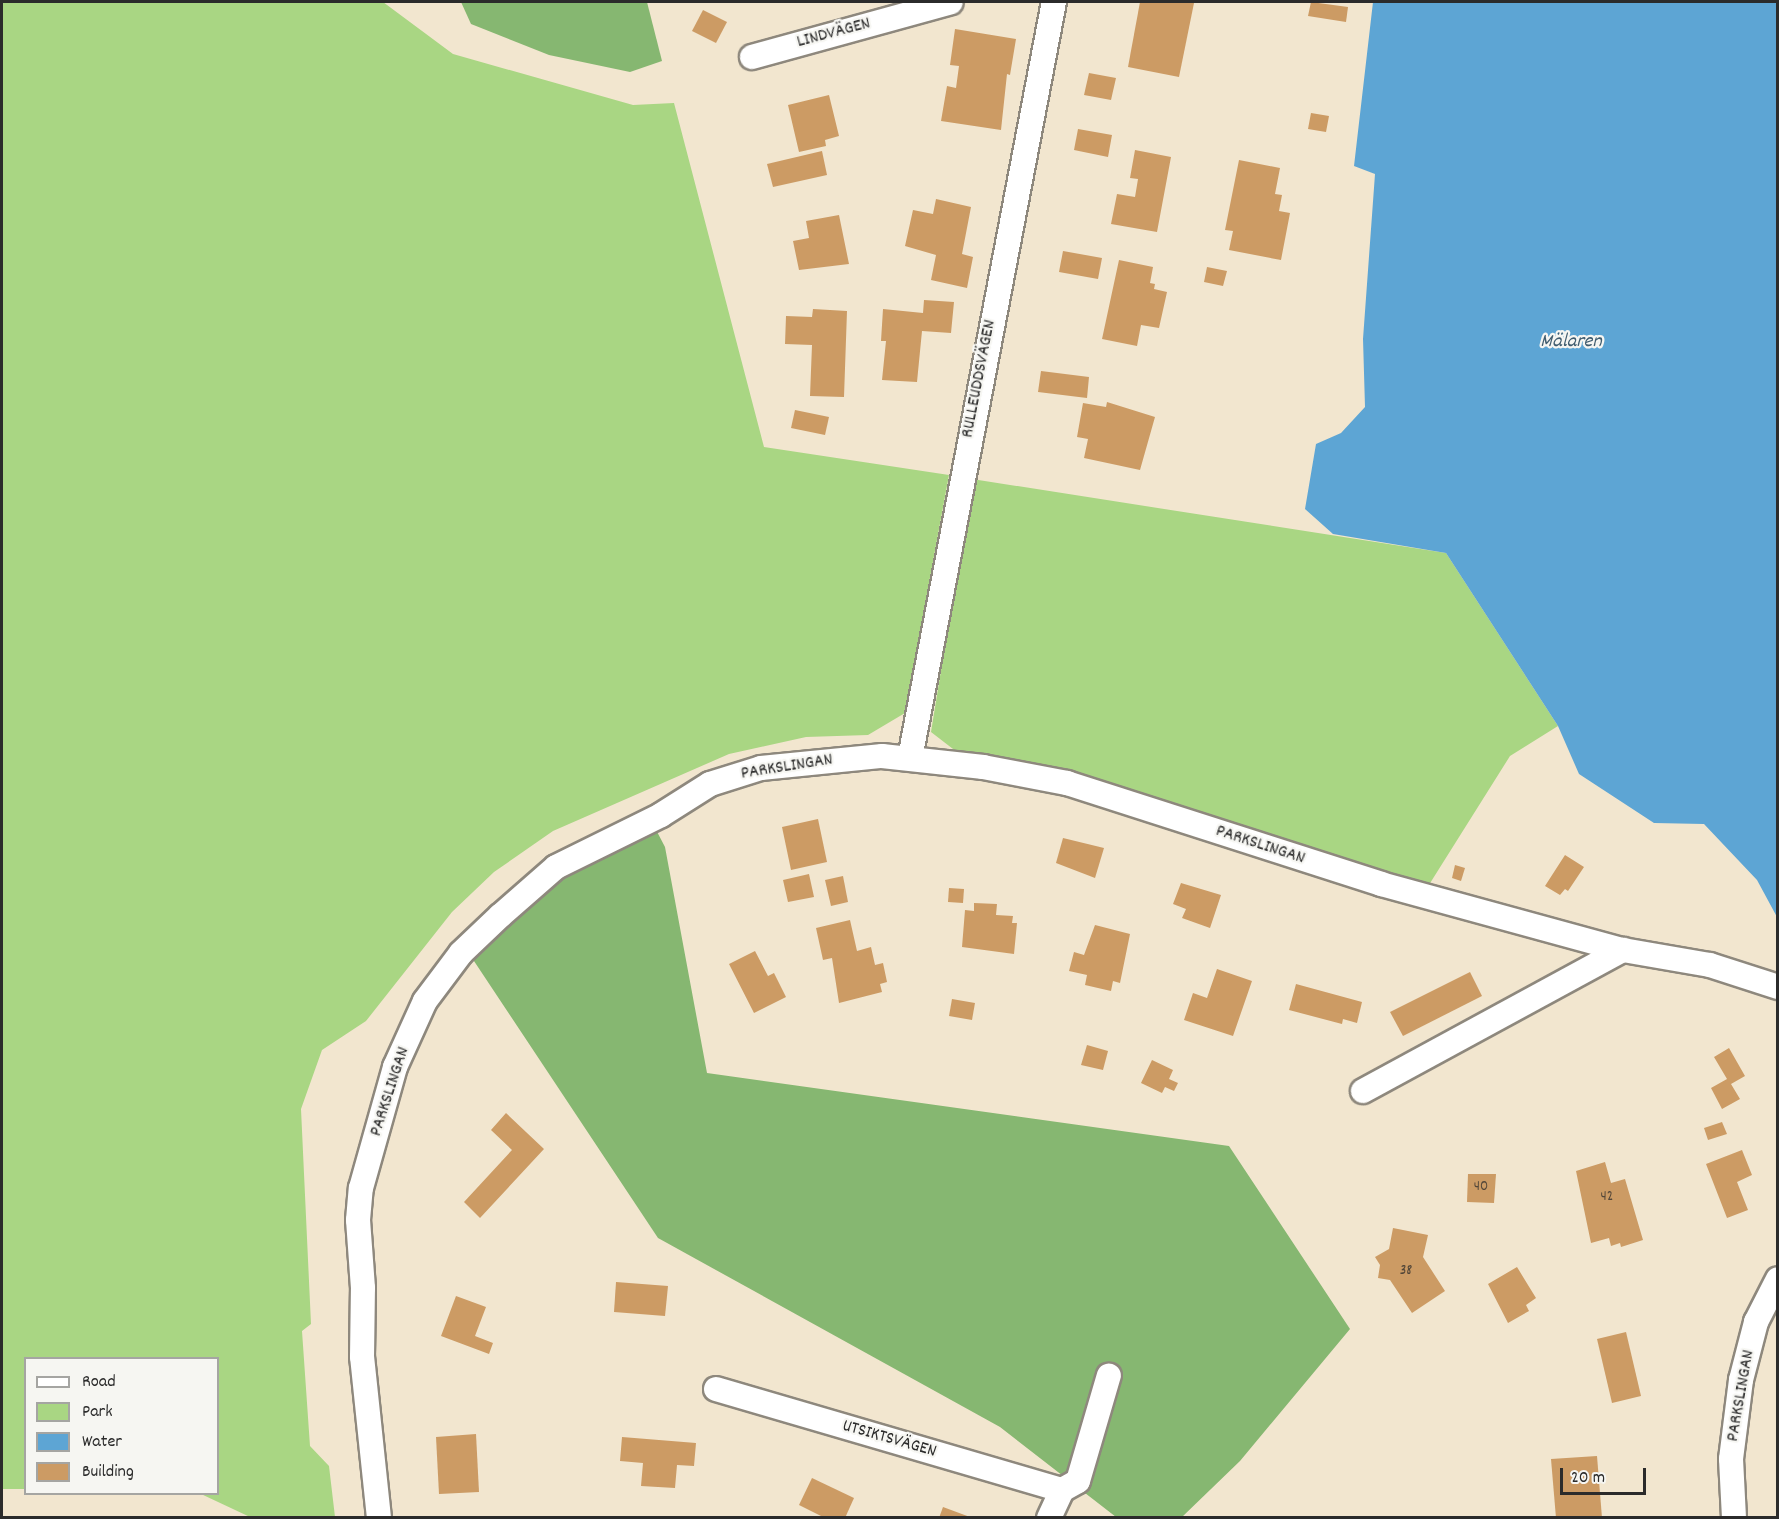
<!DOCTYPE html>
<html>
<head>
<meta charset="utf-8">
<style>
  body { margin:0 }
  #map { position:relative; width:1779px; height:1519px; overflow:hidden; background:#f2e6cf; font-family:Dekko,sans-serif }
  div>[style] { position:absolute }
  .green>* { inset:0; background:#a9d683 }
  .forest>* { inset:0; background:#86b771 }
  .water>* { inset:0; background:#5da5d4 }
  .building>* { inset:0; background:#cc9b64 }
  .roads { filter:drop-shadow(2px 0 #8e887d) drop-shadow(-2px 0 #8e887d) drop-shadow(0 2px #8e887d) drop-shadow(0 -2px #8e887d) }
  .minor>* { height:24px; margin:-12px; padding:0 12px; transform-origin:12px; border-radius:12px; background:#fff }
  span { translate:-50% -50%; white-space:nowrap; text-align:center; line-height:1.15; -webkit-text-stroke:4.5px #f6f6f2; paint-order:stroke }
  .number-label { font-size:15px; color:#534739 }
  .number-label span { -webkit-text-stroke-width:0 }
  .street-label { font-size:18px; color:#2b2b2b }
  .water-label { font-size:20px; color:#3f5c6f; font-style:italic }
  .frame { position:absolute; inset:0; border:3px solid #2b2b2b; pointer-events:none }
  .legend { position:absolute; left:24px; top:1357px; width:195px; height:138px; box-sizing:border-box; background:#f6f6f2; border:2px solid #a5a5a2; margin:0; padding:8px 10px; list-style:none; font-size:18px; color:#2b2b2b }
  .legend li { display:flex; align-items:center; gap:12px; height:30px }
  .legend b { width:30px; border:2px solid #a5a5a2 }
  .scale { position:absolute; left:1560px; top:1468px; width:86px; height:27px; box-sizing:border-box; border:3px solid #2b2b2b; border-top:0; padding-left:8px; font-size:18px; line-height:21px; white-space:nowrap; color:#2b2b2b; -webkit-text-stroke:4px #f6f6f2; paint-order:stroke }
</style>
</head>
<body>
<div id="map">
  <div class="green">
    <i style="clip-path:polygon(2px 2px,383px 2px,453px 54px,633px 105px,674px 103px,764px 447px,949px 475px,905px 713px,868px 735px,806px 737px,729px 754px,553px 831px,494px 872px,452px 912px,366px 1021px,322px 1050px,301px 1109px,311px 1324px,302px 1331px,310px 1446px,329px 1466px,335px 1517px,250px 1517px,201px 1494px,218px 1494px,218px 1358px,26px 1358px,25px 1489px,2px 1489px)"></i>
    <i style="clip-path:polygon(972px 479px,1446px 553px,1558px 726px,1510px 756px,1427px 888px,1087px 777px,966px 759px,931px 732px)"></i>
  </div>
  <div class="forest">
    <i style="clip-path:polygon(461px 2px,647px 2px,662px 61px,630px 72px,549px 55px,471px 24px)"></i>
    <i style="clip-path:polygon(653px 824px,665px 847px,707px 1073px,1229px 1146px,1350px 1329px,1240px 1461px,1182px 1517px,1116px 1517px,1000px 1427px,658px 1238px,470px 955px,555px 880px)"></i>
  </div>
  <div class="water">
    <i style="clip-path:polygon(1373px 2px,1777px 2px,1777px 917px,1757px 880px,1704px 824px,1654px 823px,1579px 774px,1558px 726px,1446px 553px,1333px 534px,1305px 509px,1316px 444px,1341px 433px,1365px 407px,1363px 339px,1375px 174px,1354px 166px)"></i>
  </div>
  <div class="building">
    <i style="clip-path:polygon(1140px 2px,1194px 3px,1179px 77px,1128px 67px)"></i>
    <i style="clip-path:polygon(1311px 2px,1348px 7px,1346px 22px,1308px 16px)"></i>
    <i style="clip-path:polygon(703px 10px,727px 22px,716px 43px,692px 31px)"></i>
    <i style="clip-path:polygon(955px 29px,1016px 39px,1010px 75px,1007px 74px,1001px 130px,941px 121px,947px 86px,956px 88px,959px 66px,950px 65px)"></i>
    <i style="clip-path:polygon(1089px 73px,1116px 78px,1111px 100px,1084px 95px)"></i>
    <i style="clip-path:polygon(829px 95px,839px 136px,825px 140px,826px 146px,799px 152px,788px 105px)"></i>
    <i style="clip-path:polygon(1311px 113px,1329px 116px,1326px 132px,1308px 129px)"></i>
    <i style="clip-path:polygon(1078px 129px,1112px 135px,1108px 157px,1074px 150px)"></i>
    <i style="clip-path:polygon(1135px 150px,1171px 157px,1157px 232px,1111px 224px,1117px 194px,1135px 197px,1138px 179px,1130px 178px)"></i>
    <i style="clip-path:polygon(822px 151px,827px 175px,773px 187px,767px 164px)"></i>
    <i style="clip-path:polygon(1239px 160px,1280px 168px,1275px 194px,1282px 195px,1279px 211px,1290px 213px,1281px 260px,1229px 250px,1233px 231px,1225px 230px)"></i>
    <i style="clip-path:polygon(936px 199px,971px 207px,962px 254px,973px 257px,967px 288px,931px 280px,936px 255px,905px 246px,913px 210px,933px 214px)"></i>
    <i style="clip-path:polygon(839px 215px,849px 264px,799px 270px,793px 241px,809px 238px,806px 221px)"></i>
    <i style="clip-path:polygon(1063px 251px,1102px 258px,1098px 279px,1059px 272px)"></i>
    <i style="clip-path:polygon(1119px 260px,1153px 267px,1150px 283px,1155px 284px,1154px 289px,1167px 292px,1159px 328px,1141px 325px,1137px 346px,1102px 339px)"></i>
    <i style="clip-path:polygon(1207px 267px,1227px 271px,1223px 286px,1204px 282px)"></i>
    <i style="clip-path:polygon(924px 300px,954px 302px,951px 333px,922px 331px,917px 382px,882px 380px,886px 341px,881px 341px,883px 309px,923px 313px)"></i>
    <i style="clip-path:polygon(813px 309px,847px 311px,844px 397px,810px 396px,812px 345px,785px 344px,786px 316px,812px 317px)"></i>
    <i style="clip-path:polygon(1041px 371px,1089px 377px,1087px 398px,1038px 392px)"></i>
    <i style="clip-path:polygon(1107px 402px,1155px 417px,1140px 470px,1084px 458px,1088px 439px,1077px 437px,1083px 403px,1106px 407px)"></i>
    <i style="clip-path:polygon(795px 410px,829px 417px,825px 435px,791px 428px)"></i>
    <i style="clip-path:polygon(818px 819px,827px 862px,791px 870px,782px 827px)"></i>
    <i style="clip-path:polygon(1063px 838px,1104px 848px,1095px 878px,1056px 863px)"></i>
    <i style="clip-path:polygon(1565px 855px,1584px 867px,1568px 891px,1565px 889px,1560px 895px,1545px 886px)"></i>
    <i style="clip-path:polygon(1455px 865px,1465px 868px,1461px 881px,1452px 878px)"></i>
    <i style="clip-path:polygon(809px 874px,814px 897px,788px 902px,783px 880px)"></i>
    <i style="clip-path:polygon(843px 876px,848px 902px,831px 906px,825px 880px)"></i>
    <i style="clip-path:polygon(1181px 883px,1221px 895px,1210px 928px,1182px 918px,1186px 909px,1173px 904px)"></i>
    <i style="clip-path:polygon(949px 888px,964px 889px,963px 903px,948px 902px)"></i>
    <i style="clip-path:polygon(974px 903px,997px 904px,996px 915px,1013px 916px,1012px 923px,1017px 923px,1014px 954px,962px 947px,965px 910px,974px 911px)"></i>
    <i style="clip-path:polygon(850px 920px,857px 951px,871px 947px,875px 965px,883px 963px,887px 982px,880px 984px,882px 992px,839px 1003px,832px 958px,823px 960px,816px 928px)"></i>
    <i style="clip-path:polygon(1095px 925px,1130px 934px,1120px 983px,1113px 981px,1111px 991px,1085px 985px,1087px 975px,1069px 971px,1074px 952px,1084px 955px)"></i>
    <i style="clip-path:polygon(755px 951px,768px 976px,774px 973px,786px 997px,754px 1013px,729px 964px)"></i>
    <i style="clip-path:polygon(1217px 969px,1252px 981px,1233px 1036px,1184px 1020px,1193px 993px,1207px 998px)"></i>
    <i style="clip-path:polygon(1470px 972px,1482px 996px,1403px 1036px,1390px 1012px)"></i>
    <i style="clip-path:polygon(1296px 984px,1362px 1002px,1357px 1023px,1343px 1019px,1342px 1024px,1289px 1010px)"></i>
    <i style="clip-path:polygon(952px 999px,975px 1003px,972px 1020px,949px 1016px)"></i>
    <i style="clip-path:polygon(1087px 1045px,1108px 1051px,1103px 1070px,1081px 1065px)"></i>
    <i style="clip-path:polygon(1729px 1048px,1745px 1076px,1731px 1084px,1740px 1099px,1722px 1109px,1711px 1088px,1727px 1079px,1714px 1057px)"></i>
    <i style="clip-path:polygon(1152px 1060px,1173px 1070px,1169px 1079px,1178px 1083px,1174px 1091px,1165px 1087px,1162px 1093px,1141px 1083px)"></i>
    <i style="clip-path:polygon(506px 1113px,544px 1149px,480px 1218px,464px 1202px,512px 1150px,491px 1130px)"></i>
    <i style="clip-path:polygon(1722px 1122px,1727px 1134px,1708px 1140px,1704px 1128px)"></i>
    <i style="clip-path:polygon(1742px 1150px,1752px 1175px,1737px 1182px,1748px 1210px,1727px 1218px,1706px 1164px)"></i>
    <i style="clip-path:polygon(1605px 1162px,1611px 1183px,1625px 1179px,1643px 1240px,1621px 1247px,1620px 1243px,1611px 1246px,1609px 1238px,1591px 1243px,1576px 1171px)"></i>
    <i style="clip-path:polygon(1468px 1174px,1496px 1174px,1494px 1203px,1467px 1202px)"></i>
    <i style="clip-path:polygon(1393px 1228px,1428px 1235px,1423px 1257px,1445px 1291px,1412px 1313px,1390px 1280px,1378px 1278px,1380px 1265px,1375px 1257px,1389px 1249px)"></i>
    <i style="clip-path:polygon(1517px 1267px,1536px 1298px,1526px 1305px,1529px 1311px,1508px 1323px,1488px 1284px)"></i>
    <i style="clip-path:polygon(616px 1282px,668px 1286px,665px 1316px,614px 1312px)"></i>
    <i style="clip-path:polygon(456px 1296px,486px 1307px,475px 1336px,493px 1343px,489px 1354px,441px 1336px)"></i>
    <i style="clip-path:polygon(1626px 1332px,1641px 1396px,1612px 1403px,1597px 1339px)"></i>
    <i style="clip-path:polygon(476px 1434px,479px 1492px,439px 1494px,436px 1437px)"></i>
    <i style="clip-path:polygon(622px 1437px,696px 1443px,694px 1466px,677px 1465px,675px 1488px,641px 1486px,643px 1463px,620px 1461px)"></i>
    <i style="clip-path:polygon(1597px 1456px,1602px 1518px,1556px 1518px,1551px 1459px)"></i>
    <i style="clip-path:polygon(812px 1478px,854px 1498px,845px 1518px,825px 1518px,799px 1505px)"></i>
    <i style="clip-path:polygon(943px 1507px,970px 1517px,970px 1518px,939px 1518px)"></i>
  </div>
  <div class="roads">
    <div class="minor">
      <i style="left:752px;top:57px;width:206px;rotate:-15.4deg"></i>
      <i style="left:910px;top:758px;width:770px;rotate:-79.22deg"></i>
      <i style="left:1363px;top:1091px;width:296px;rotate:-28.5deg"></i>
      <i style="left:716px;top:1389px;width:360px;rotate:16.3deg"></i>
      <i style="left:379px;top:1518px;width:162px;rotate:-96deg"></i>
      <i style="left:362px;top:1357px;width:69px;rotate:-89.2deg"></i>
      <i style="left:363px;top:1288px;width:68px;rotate:-94.2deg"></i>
      <i style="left:358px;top:1220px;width:32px;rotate:-85deg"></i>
      <i style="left:361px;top:1188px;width:126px;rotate:-74.3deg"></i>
      <i style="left:395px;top:1067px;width:72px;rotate:-65.6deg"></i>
      <i style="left:425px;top:1001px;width:60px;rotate:-53.1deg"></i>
      <i style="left:461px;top:953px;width:54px;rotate:-43.5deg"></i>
      <i style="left:500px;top:916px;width:74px;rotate:-41.2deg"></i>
      <i style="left:556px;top:867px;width:117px;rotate:-26.3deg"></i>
      <i style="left:661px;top:815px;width:58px;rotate:-32.3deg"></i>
      <i style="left:710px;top:784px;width:53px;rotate:-17.4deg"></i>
      <i style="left:761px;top:768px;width:122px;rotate:-5.7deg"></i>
      <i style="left:882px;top:756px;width:102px;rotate:6.2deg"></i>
      <i style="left:983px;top:767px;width:86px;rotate:10.8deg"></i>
      <i style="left:1067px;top:783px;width:330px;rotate:17.8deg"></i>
      <i style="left:1381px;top:884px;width:251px;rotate:15.3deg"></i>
      <i style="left:1623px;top:950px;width:88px;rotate:9.8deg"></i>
      <i style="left:1710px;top:965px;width:71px;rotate:17.9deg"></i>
      <i style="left:1049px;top:1518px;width:31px;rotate:-65deg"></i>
      <i style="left:1062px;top:1490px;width:18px;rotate:-29deg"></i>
      <i style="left:1078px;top:1481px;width:110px;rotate:-73.7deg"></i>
      <i style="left:1734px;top:1518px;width:59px;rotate:-92.9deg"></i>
      <i style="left:1731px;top:1459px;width:80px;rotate:-82.8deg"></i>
      <i style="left:1741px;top:1380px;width:60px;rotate:-75.5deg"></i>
      <i style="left:1756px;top:1322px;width:48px;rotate:-62.9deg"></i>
    </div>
  </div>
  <div class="number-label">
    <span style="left:1481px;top:1188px">40</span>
    <span style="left:1607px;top:1198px">42</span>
    <span style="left:1406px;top:1272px">38</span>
  </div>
  <div class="street-label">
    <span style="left:834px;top:34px;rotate:-15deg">LINDVÄGEN</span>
    <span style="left:980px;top:379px;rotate:-79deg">RULLEUDDSVÄGEN</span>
    <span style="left:787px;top:768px;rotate:-9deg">PARKSLINGAN</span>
    <span style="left:1260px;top:846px;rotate:18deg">PARKSLINGAN</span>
    <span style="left:391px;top:1092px;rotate:-72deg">PARKSLINGAN</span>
    <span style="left:1742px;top:1396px;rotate:-80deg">PARKSLINGAN</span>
    <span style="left:889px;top:1440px;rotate:16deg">UTSIKTSVÄGEN</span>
  </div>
  <div class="water-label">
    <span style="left:1571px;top:342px">Mälaren</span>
  </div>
  <div class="frame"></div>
  <ul class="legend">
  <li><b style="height:8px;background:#fff"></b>Road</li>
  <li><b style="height:16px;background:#a9d683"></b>Park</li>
  <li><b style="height:16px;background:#5da5d4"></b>Water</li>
  <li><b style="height:16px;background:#cc9b64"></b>Building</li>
  </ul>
  <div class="scale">20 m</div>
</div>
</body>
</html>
